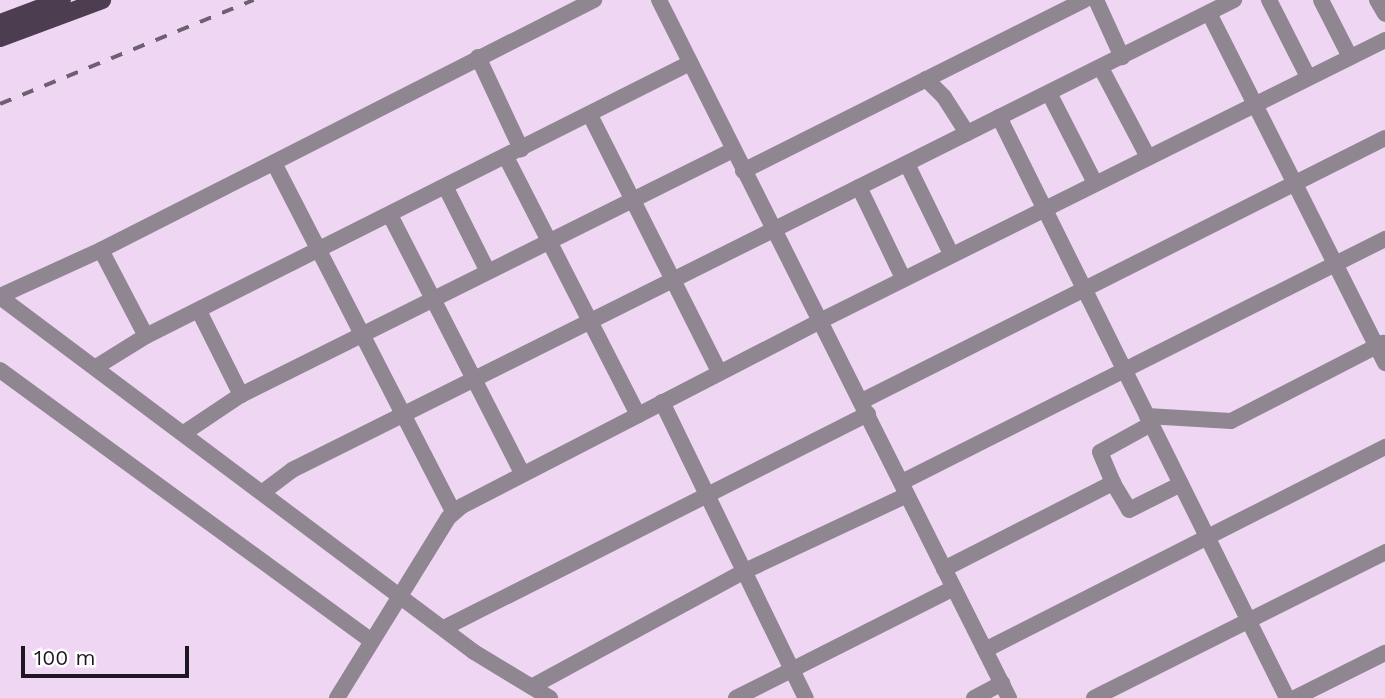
<!DOCTYPE html>
<html>
<head>
<meta charset="utf-8">
<style>
  body { margin:0 }
  #map { position:relative; width:1385px; height:698px; overflow:hidden; background:#efd7f4; font-family:"Work Sans",sans-serif }
  div>[style] { position:absolute }
  .minor>* { height:16px; margin:-8px; padding:0 8px; transform-origin:8px; border-radius:8px; background:#8f8692 }
  .major>* { height:18px; margin:-9px; padding:0 9px; transform-origin:9px; border-radius:9px; background:#4d3d51 }
  .rail>* { height:3.5px; margin-top:-1.75px; transform-origin:0; background:repeating-linear-gradient(90deg,#6e6071 0 12px,transparent 0 24px) }
  span { translate:-50% -50%; white-space:nowrap; text-align:center; line-height:1.15; -webkit-text-stroke:7px #fff; paint-order:stroke }
  .scale { position:absolute; left:21px; top:646px; width:168px; height:32px; box-sizing:border-box; border:4px solid #1e1620; border-top:0; padding-left:9px; font-size:21px; line-height:24px; white-space:nowrap; color:#1e1620; -webkit-text-stroke:5px #fff; paint-order:stroke }
</style>
</head>
<body>
<div id="map">
  <div class="minor">
    <i style="left:659px;top:0;width:781px;rotate:63.37deg"></i>
    <i style="left:1096px;top:0;width:63px;rotate:65.5deg"></i>
    <i style="left:1269px;top:0;width:86px;rotate:63.1deg"></i>
    <i style="left:1321px;top:0;width:64px;rotate:63deg"></i>
    <i style="left:1377px;top:0;width:16px;rotate:60deg"></i>
    <i style="left:1209px;top:13px;width:392px;rotate:63.3deg"></i>
    <i style="left:478px;top:57px;width:102px;rotate:64.9deg"></i>
    <i style="left:1101px;top:68px;width:101px;rotate:62.2deg"></i>
    <i style="left:926px;top:79px;width:25px;rotate:45deg"></i>
    <i style="left:944px;top:97px;width:43px;rotate:57.4deg"></i>
    <i style="left:1049px;top:93px;width:101px;rotate:62.9deg"></i>
    <i style="left:590px;top:115px;width:288px;rotate:63.3deg"></i>
    <i style="left:999px;top:117px;width:648px;rotate:63.63deg"></i>
    <i style="left:506px;top:157px;width:290px;rotate:62.9deg"></i>
    <i style="left:274px;top:163px;width:392px;rotate:62.8deg"></i>
    <i style="left:907px;top:164px;width:100px;rotate:63.9deg"></i>
    <i style="left:743px;top:171px;width:381px;rotate:-26.6deg"></i>
    <i style="left:859px;top:187px;width:101px;rotate:64.2deg"></i>
    <i style="left:446px;top:188px;width:92px;rotate:63.4deg"></i>
    <i style="left:391px;top:217px;width:288px;rotate:62.9deg"></i>
    <i style="left:101px;top:250px;width:97px;rotate:62.4deg"></i>
    <i style="left:0;top:296px;width:111px;rotate:-24.5deg"></i>
    <i style="left:101px;top:250px;width:553px;rotate:-26.89deg"></i>
    <i style="left:0;top:297px;width:592px;rotate:36.83deg"></i>
    <i style="left:474px;top:652px;width:89px;rotate:31.2deg"></i>
    <i style="left:199px;top:311px;width:94px;rotate:63.4deg"></i>
    <i style="left:96px;top:367px;width:59px;rotate:-31.8deg"></i>
    <i style="left:146px;top:336px;width:609px;rotate:-26.65deg"></i>
    <i style="left:0;top:370px;width:459px;rotate:36.1deg"></i>
    <i style="left:862px;top:401px;width:585px;rotate:-26.7deg"></i>
    <i style="left:662px;top:402px;width:329px;rotate:64.1deg"></i>
    <i style="left:1147px;top:416px;width:84px;rotate:3.4deg"></i>
    <i style="left:1231px;top:421px;width:171px;rotate:-27.2deg"></i>
    <i style="left:1151px;top:424px;width:58px;rotate:151.2deg"></i>
    <i style="left:1100px;top:452px;width:34px;rotate:67deg"></i>
    <i style="left:1113px;top:483px;width:31px;rotate:59deg"></i>
    <i style="left:1129px;top:510px;width:58px;rotate:-26.6deg"></i>
    <i style="left:184px;top:433px;width:69px;rotate:-33.7deg"></i>
    <i style="left:241px;top:395px;width:550px;rotate:-26.47deg"></i>
    <i style="left:902px;top:482px;width:541px;rotate:-26.71deg"></i>
    <i style="left:263px;top:492px;width:36px;rotate:-37deg"></i>
    <i style="left:292px;top:470px;width:1053px;rotate:-26.52deg"></i>
    <i style="left:944px;top:569px;width:190px;rotate:-27deg"></i>
    <i style="left:444px;top:628px;width:475px;rotate:-26.8deg"></i>
    <i style="left:985px;top:650px;width:449px;rotate:-26.9deg"></i>
    <i style="left:533px;top:686px;width:241px;rotate:-28.5deg"></i>
    <i style="left:745px;top:571px;width:179px;rotate:-25.1deg"></i>
    <i style="left:337px;top:698px;width:211px;rotate:-58.3deg"></i>
    <i style="left:448px;top:518px;width:18px;rotate:-41deg"></i>
    <i style="left:462px;top:506px;width:403px;rotate:-27.3deg"></i>
    <i style="left:820px;top:321px;width:631px;rotate:-26.44deg"></i>
    <i style="left:736px;top:698px;width:244px;rotate:-26.8deg"></i>
    <i style="left:974px;top:698px;width:32px;rotate:-28deg"></i>
    <i style="left:1094px;top:698px;width:326px;rotate:-26.6deg"></i>
    <i style="left:1295px;top:698px;width:101px;rotate:-26.6deg"></i>
  </div>
  <div class="major">
    <i style="left:0;top:23px;width:66px;rotate:-20.4deg"></i>
    <i style="left:0;top:38px;width:109px;rotate:-20.4deg"></i>
  </div>
  <div class="rail">
    <i style="left:0;top:104px;width:274px;rotate:-22.3deg"></i>
  </div>
  <div class="scale">100 m</div>
</div>
</body>
</html>
